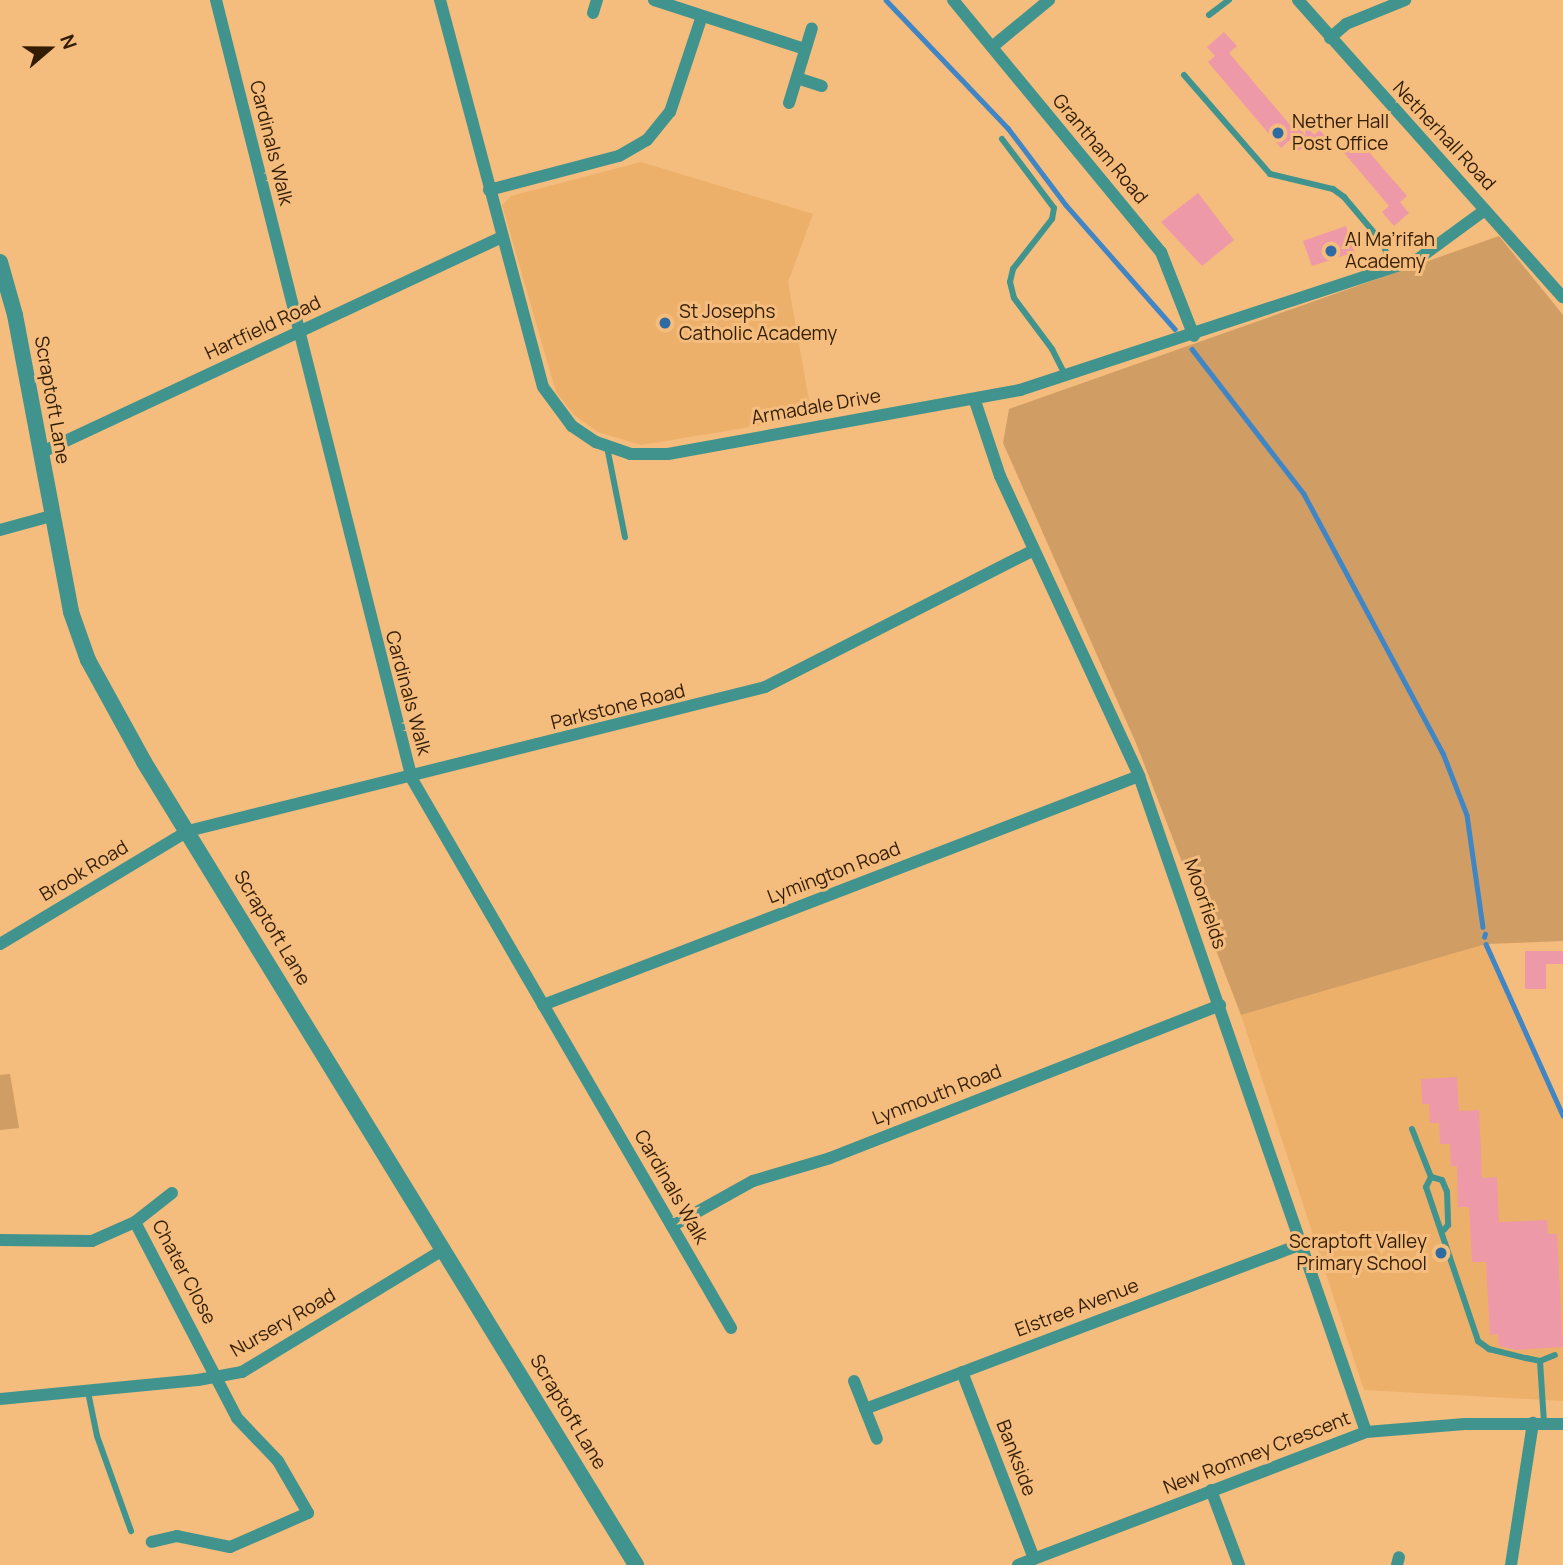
<!DOCTYPE html>
<html>
<head>
<meta charset="utf-8">
<style>
  body { margin:0 }
  #map { position:relative; width:1563px; height:1565px; overflow:hidden; background:#f4bc7d; font-family:Manrope,sans-serif }
  div>[style] { position:absolute }
  .built>* { inset:0; background:#edb06a }
  .green>* { inset:0; background:#d09d65 }
  .stream>* { height:4.5px; margin:-2.25px; padding:0 2.25px; transform-origin:2.25px; border-radius:2.25px; background:#4085c4 }
  .building>* { inset:0; background:#ed99a7 }
  .service>* { height:6px; margin:-3px; padding:0 3px; transform-origin:3px; border-radius:3px; background:#41948e }
  .minor>* { height:12px; margin:-6px; padding:0 6px; transform-origin:6px; border-radius:6px; background:#41948e }
  .tertiary>* { height:16px; margin:-8px; padding:0 8px; transform-origin:8px; border-radius:8px; background:#41948e }
  .dots>* { width:19px; height:19px; translate:-50% -50%; box-sizing:border-box; border:4px solid #f4bc7d; border-radius:50% }
  span { translate:-50% -50%; white-space:nowrap; text-align:center; line-height:1.15; -webkit-text-stroke:6px #f4bc7d; paint-order:stroke }
  .poi-label { font-size:19px; color:#321d02 }
  .left { translate:0 -50%; text-align:left }
  .right { translate:-100% -50%; text-align:right }
  .street-label { font-size:19px; color:#321d02 }
  .north { position:absolute; left:14px; top:14px; width:70px; height:70px; -webkit-text-stroke:5px #f4bc7d; paint-order:stroke; rotate:70deg; font-size:19px; font-weight:700; line-height:28px; text-align:center; color:#321d02 }
  .north::after { content:''; display:block; margin:auto; width:24px; height:32px; background:#321d02; clip-path:polygon(50% 0,100% 100%,50% 72%,0 100%) }
</style>
</head>
<body>
<div id="map">
  <div class="built">
    <i style="clip-path:polygon(641px 162px,813px 214px,788px 282px,812px 417px,641px 445px,598px 432px,574px 415px,556px 392px,502px 205px,511px 196px)"></i>
    <i style="clip-path:polygon(1486px 944px,1563px 1115px,1563px 1401px,1364px 1390px,1241px 1015px)"></i>
  </div>
  <div class="green">
    <i style="clip-path:polygon(1499px 236px,1563px 315px,1563px 941px,1486px 944px,1241px 1015px,1136px 743px,1003px 443px,1009px 409px)"></i>
    <i style="clip-path:polygon(10px 1074px,19px 1128px,0 1130px,0 1075px)"></i>
  </div>
  <div class="stream">
    <i style="left:886px;top:0;width:177px;rotate:46.4deg"></i>
    <i style="left:1008px;top:128px;width:96px;rotate:53deg"></i>
    <i style="left:1066px;top:205px;width:165px;rotate:48.7deg"></i>
    <i style="left:1192px;top:349px;width:183px;rotate:52.3deg"></i>
    <i style="left:1304px;top:494px;width:294px;rotate:61.8deg"></i>
    <i style="left:1443px;top:753px;width:66px;rotate:68.8deg"></i>
    <i style="left:1467px;top:815px;width:113px;rotate:81.9deg"></i>
    <i style="left:1484px;top:937px;width:3px;rotate:-72deg"></i>
    <i style="left:1486px;top:944px;width:188px;rotate:65.8deg"></i>
  </div>
  <div class="building">
    <i style="clip-path:polygon(1224px 32px,1237px 46px,1229px 53px,1296px 132px,1305px 124px,1314px 135px,1320px 130px,1329px 141px,1315px 152px,1307px 143px,1299px 151px,1290px 140px,1281px 148px,1208px 62px,1215px 56px,1207px 47px)"></i>
    <i style="clip-path:polygon(1354px 135px,1407px 196px,1400px 202px,1409px 213px,1394px 226px,1382px 212px,1389px 206px,1340px 148px)"></i>
    <i style="clip-path:polygon(1198px 193px,1234px 240px,1202px 266px,1161px 222px)"></i>
    <i style="clip-path:polygon(1346px 226px,1355px 252px,1312px 266px,1303px 241px)"></i>
    <i style="clip-path:polygon(1525px 951px,1563px 951px,1563px 964px,1546px 964px,1546px 989px,1525px 989px)"></i>
    <i style="clip-path:polygon(1457px 1077px,1459px 1111px,1479px 1110px,1482px 1178px,1497px 1177px,1499px 1222px,1547px 1220px,1548px 1234px,1557px 1234px,1563px 1347px,1516px 1350px,1499px 1346px,1498px 1334px,1490px 1335px,1486px 1262px,1472px 1262px,1469px 1207px,1458px 1207px,1457px 1166px,1451px 1166px,1450px 1144px,1440px 1144px,1439px 1123px,1430px 1123px,1429px 1104px,1422px 1104px,1421px 1079px)"></i>
  </div>
  <div class="service">
    <i style="left:1209px;top:15px;width:25px;rotate:-37deg"></i>
    <i style="left:1184px;top:75px;width:131px;rotate:49deg"></i>
    <i style="left:1270px;top:174px;width:65px;rotate:13.4deg"></i>
    <i style="left:1333px;top:189px;width:14px;rotate:36deg"></i>
    <i style="left:1344px;top:197px;width:59px;rotate:49.8deg"></i>
    <i style="left:1382px;top:242px;width:27px;rotate:68deg"></i>
    <i style="left:1002px;top:139px;width:86px;rotate:53deg"></i>
    <i style="left:1054px;top:208px;width:11px;rotate:100deg"></i>
    <i style="left:1052px;top:219px;width:63px;rotate:128deg"></i>
    <i style="left:1013px;top:269px;width:13px;rotate:103deg"></i>
    <i style="left:1010px;top:282px;width:16px;rotate:76deg"></i>
    <i style="left:1014px;top:298px;width:64px;rotate:53.3deg"></i>
    <i style="left:1052px;top:349px;width:29px;rotate:63deg"></i>
    <i style="left:607px;top:447px;width:92px;rotate:78.7deg"></i>
    <i style="left:1412px;top:1129px;width:52px;rotate:68.4deg"></i>
    <i style="left:1431px;top:1177px;width:11px;rotate:117deg"></i>
    <i style="left:1426px;top:1187px;width:163px;rotate:71.3deg"></i>
    <i style="left:1478px;top:1341px;width:14px;rotate:36deg"></i>
    <i style="left:1489px;top:1349px;width:38px;rotate:14deg"></i>
    <i style="left:1526px;top:1358px;width:14px;rotate:12deg"></i>
    <i style="left:1540px;top:1361px;width:16px;rotate:-22deg"></i>
    <i style="left:1431px;top:1177px;width:11px;rotate:15deg"></i>
    <i style="left:1442px;top:1180px;width:13px;rotate:67deg"></i>
    <i style="left:1447px;top:1192px;width:33px;rotate:88deg"></i>
    <i style="left:1448px;top:1225px;width:6px;rotate:129deg"></i>
    <i style="left:1540px;top:1361px;width:62px;rotate:86.3deg"></i>
    <i style="left:88px;top:1392px;width:45px;rotate:78.4deg"></i>
    <i style="left:97px;top:1436px;width:101px;rotate:70.3deg"></i>
  </div>
  <div class="minor">
    <i style="left:216px;top:0;width:803px;rotate:75.88deg"></i>
    <i style="left:412px;top:779px;width:635px;rotate:59.84deg"></i>
    <i style="left:440px;top:0;width:400px;rotate:75.1deg"></i>
    <i style="left:543px;top:387px;width:49px;rotate:53.4deg"></i>
    <i style="left:572px;top:426px;width:29px;rotate:34deg"></i>
    <i style="left:596px;top:442px;width:36px;rotate:19deg"></i>
    <i style="left:630px;top:454px;width:38px"></i>
    <i style="left:668px;top:454px;width:358px;rotate:-10.3deg"></i>
    <i style="left:1020px;top:390px;width:419px;rotate:-18.2deg"></i>
    <i style="left:1418px;top:259px;width:83px;rotate:-36.2deg"></i>
    <i style="left:654px;top:0;width:159px;rotate:18deg"></i>
    <i style="left:953px;top:0;width:327px;rotate:50.5deg"></i>
    <i style="left:1161px;top:252px;width:90px;rotate:68.6deg"></i>
    <i style="left:1298px;top:0;width:398px;rotate:48.3deg"></i>
    <i style="left:593px;top:13px;width:14px;rotate:-73deg"></i>
    <i style="left:1330px;top:38px;width:21px;rotate:-41deg"></i>
    <i style="left:1346px;top:24px;width:64px;rotate:-22.1deg"></i>
    <i style="left:992px;top:47px;width:74px;rotate:-39.5deg"></i>
    <i style="left:797px;top:78px;width:26px;rotate:18deg"></i>
    <i style="left:789px;top:103px;width:78px;rotate:-73deg"></i>
    <i style="left:489px;top:190px;width:134px;rotate:-14.7deg"></i>
    <i style="left:619px;top:156px;width:32px;rotate:-30deg"></i>
    <i style="left:647px;top:140px;width:36px;rotate:-51deg"></i>
    <i style="left:670px;top:112px;width:101px;rotate:-71.6deg"></i>
    <i style="left:975px;top:401px;width:79px;rotate:71.6deg"></i>
    <i style="left:1000px;top:476px;width:331px;rotate:65.1deg"></i>
    <i style="left:1139px;top:776px;width:694px;rotate:70.91deg"></i>
    <i style="left:40px;top:453px;width:510px;rotate:-25.06deg"></i>
    <i style="left:0;top:530px;width:53px;rotate:-15.4deg"></i>
    <i style="left:0;top:944px;width:219px;rotate:-31deg"></i>
    <i style="left:188px;top:831px;width:595px;rotate:-14.01deg"></i>
    <i style="left:765px;top:687px;width:300px;rotate:-27deg"></i>
    <i style="left:543px;top:1005px;width:638px;rotate:-21.02deg"></i>
    <i style="left:135px;top:1222px;width:221px;rotate:62.5deg"></i>
    <i style="left:237px;top:1418px;width:59px;rotate:46.4deg"></i>
    <i style="left:278px;top:1461px;width:60px;rotate:60deg"></i>
    <i style="left:308px;top:1513px;width:85px;rotate:156.4deg"></i>
    <i style="left:230px;top:1547px;width:54px;rotate:-168.3deg"></i>
    <i style="left:177px;top:1536px;width:26px;rotate:167deg"></i>
    <i style="left:672px;top:1226px;width:93px;rotate:-29.1deg"></i>
    <i style="left:753px;top:1181px;width:80px;rotate:-16.6deg"></i>
    <i style="left:830px;top:1158px;width:419px;rotate:-21.4deg"></i>
    <i style="left:0;top:1240px;width:92px;rotate:0.6deg"></i>
    <i style="left:92px;top:1241px;width:47px;rotate:-23.8deg"></i>
    <i style="left:135px;top:1222px;width:47px;rotate:-38.1deg"></i>
    <i style="left:962px;top:1372px;width:200px;rotate:68.9deg"></i>
    <i style="left:854px;top:1381px;width:62px;rotate:68.4deg"></i>
    <i style="left:0;top:1399px;width:199px;rotate:-5.5deg"></i>
    <i style="left:198px;top:1380px;width:45px;rotate:-10.3deg"></i>
    <i style="left:242px;top:1372px;width:237px;rotate:-31.3deg"></i>
    <i style="left:865px;top:1409px;width:467px;rotate:-20.7deg"></i>
    <i style="left:1211px;top:1490px;width:80px;rotate:69.5deg"></i>
    <i style="left:1018px;top:1565px;width:373px;rotate:-20.9deg"></i>
    <i style="left:1366px;top:1432px;width:99px;rotate:-4.6deg"></i>
    <i style="left:1465px;top:1424px;width:98px"></i>
    <i style="left:1397px;top:1565px;width:8px;rotate:-76deg"></i>
    <i style="left:1511px;top:1565px;width:144px;rotate:-81.2deg"></i>
  </div>
  <div class="tertiary">
    <i style="left:0;top:262px;width:55px;rotate:74.2deg"></i>
    <i style="left:15px;top:315px;width:302px;rotate:79.3deg"></i>
    <i style="left:71px;top:612px;width:51px;rotate:70.5deg"></i>
    <i style="left:88px;top:660px;width:116px;rotate:61.2deg"></i>
    <i style="left:144px;top:762px;width:942px;rotate:58.5deg"></i>
  </div>
  <div class="dots">
    <i style="left:1278px;top:133px;background:#2f6ba3"></i>
    <i style="left:1331px;top:251px;background:#2f6ba3"></i>
    <i style="left:665px;top:323px;background:#2f6ba3"></i>
    <i style="left:1441px;top:1253px;background:#2f6ba3"></i>
  </div>
  <div class="poi-label">
    <span class="left" style="left:1292px;top:133px">Nether Hall<br>Post Office</span>
    <span class="left" style="left:1345px;top:251px">Al Ma’rifah<br>Academy</span>
    <span class="left" style="left:679px;top:323px">St Josephs<br>Catholic Academy</span>
    <span class="right" style="left:1427px;top:1253px">Scraptoft Valley<br>Primary School</span>
  </div>
  <div class="street-label">
    <span style="left:1444px;top:136px;rotate:47deg">Netherhall Road</span>
    <span style="left:271px;top:143px;rotate:76deg">Cardinals Walk</span>
    <span style="left:1100px;top:149px;rotate:50deg">Grantham Road</span>
    <span style="left:263px;top:328px;rotate:-25deg">Hartfield Road</span>
    <span style="left:52px;top:400px;rotate:80deg">Scraptoft Lane</span>
    <span style="left:816px;top:407px;rotate:-10deg">Armadale Drive</span>
    <span style="left:408px;top:693px;rotate:75deg">Cardinals Walk</span>
    <span style="left:618px;top:707px;rotate:-14deg">Parkstone Road</span>
    <span style="left:84px;top:871px;rotate:-31deg">Brook Road</span>
    <span style="left:834px;top:873px;rotate:-21deg">Lymington Road</span>
    <span style="left:1205px;top:904px;rotate:71deg">Moorfields</span>
    <span style="left:272px;top:928px;rotate:59deg">Scraptoft Lane</span>
    <span style="left:937px;top:1095px;rotate:-21deg">Lynmouth Road</span>
    <span style="left:671px;top:1187px;rotate:60deg">Cardinals Walk</span>
    <span style="left:184px;top:1272px;rotate:62deg">Chater Close</span>
    <span style="left:1077px;top:1308px;rotate:-21deg">Elstree Avenue</span>
    <span style="left:283px;top:1323px;rotate:-30deg">Nursery Road</span>
    <span style="left:568px;top:1412px;rotate:59deg">Scraptoft Lane</span>
    <span style="left:1257px;top:1453px;rotate:-21deg">New Romney Crescent</span>
    <span style="left:1016px;top:1458px;rotate:69deg">Bankside</span>
  </div>
  <div class="north">N</div>
</div>
</body>
</html>
